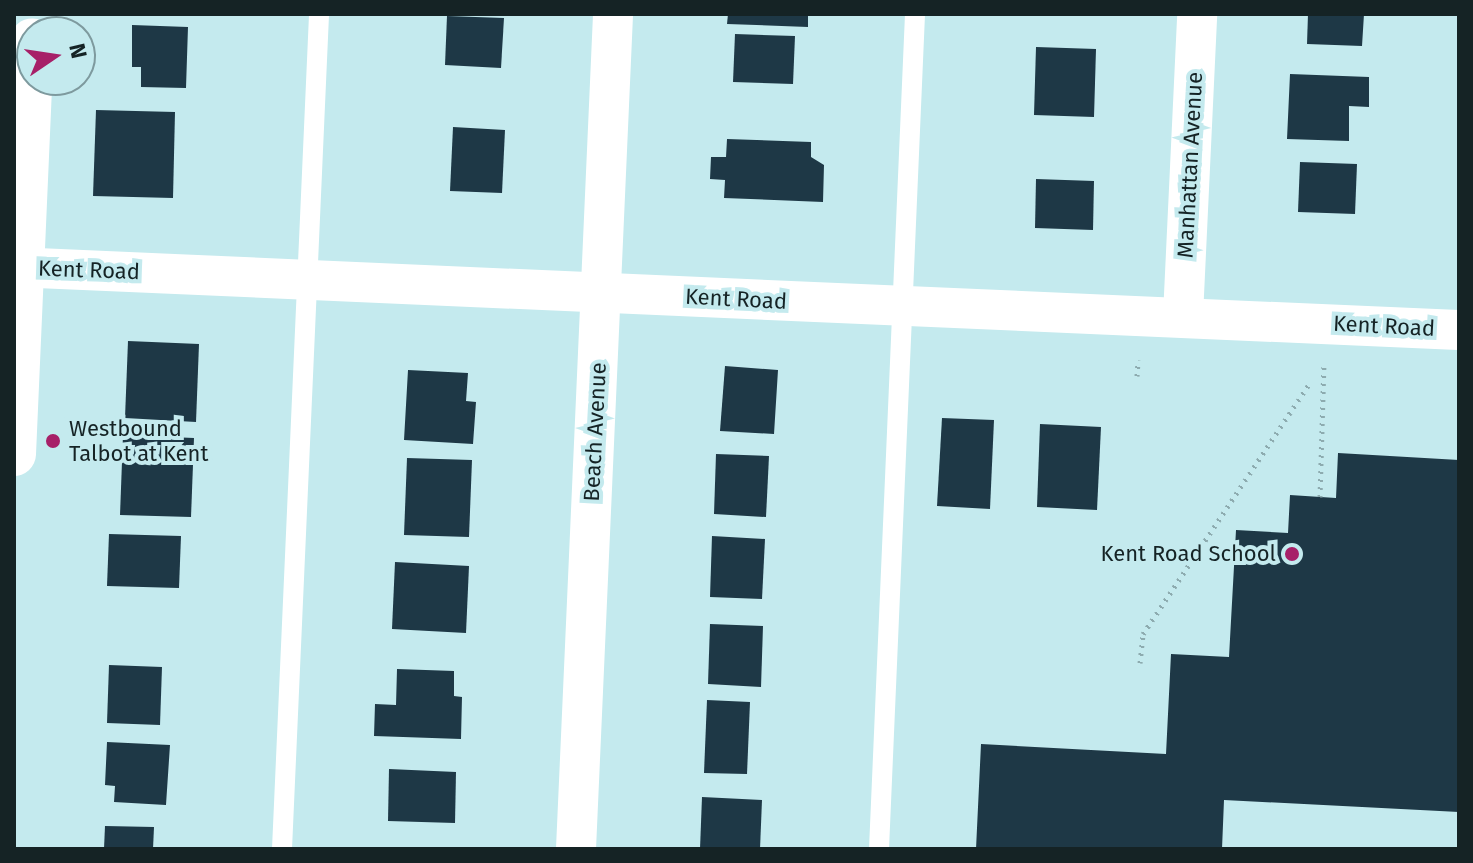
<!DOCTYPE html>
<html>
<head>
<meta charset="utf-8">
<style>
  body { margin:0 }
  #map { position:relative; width:1473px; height:863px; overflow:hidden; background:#c4eaee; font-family:"Fira Sans",sans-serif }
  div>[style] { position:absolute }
  .building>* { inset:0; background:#1e3846 }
  .path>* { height:5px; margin-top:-2.5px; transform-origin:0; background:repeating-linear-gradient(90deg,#8dabaf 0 2px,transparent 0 8px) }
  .lane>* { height:20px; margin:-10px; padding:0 10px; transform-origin:10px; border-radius:10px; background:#fff }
  .street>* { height:40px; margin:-20px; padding:0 20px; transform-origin:20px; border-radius:20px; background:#fff }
  .secondary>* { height:44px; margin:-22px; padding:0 22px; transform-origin:22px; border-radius:22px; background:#fff }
  .dots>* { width:22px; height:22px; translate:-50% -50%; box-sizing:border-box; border:4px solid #c4eaee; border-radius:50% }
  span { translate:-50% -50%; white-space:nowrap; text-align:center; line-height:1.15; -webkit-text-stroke:8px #c4eaee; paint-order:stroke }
  .street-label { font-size:22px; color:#152325 }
  .poi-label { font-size:22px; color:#152325 }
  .left { translate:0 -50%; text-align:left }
  .right { translate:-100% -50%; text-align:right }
  .frame { position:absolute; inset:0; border:16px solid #152325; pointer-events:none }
  .north { position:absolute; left:16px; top:16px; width:80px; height:80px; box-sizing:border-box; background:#c4eaee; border:2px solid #7e9a9e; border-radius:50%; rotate:77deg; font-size:22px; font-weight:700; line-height:32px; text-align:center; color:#152325 }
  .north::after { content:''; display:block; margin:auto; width:28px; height:36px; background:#a72068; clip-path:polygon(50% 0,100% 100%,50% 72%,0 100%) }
</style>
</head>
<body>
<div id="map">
  <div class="building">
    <i style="clip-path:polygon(728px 14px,808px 14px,808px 27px,727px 24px)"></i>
    <i style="clip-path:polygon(1308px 14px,1364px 14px,1362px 46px,1307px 44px)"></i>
    <i style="clip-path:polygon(447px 16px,504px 18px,501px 68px,445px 65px)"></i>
    <i style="clip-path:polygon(132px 25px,188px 27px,186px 88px,141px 87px,141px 67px,132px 67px)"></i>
    <i style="clip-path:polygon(735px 34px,795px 36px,793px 84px,733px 82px)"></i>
    <i style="clip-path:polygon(1036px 47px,1096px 49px,1094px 117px,1034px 115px)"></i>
    <i style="clip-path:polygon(1290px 74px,1369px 77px,1369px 107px,1349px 106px,1349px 141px,1287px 139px)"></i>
    <i style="clip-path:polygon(96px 110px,175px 112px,173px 198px,93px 196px)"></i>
    <i style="clip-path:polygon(453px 127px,505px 130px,502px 193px,450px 191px)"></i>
    <i style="clip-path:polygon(727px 139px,811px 142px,811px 157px,824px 165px,823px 202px,724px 198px,725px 180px,710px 179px,711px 157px,726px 157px)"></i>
    <i style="clip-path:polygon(1300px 162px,1357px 164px,1355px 214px,1298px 212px)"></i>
    <i style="clip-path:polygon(1036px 179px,1094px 181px,1093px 230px,1035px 228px)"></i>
    <i style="clip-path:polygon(128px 341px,199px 344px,196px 422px,125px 418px)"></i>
    <i style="clip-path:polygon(725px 366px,778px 370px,774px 434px,720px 431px)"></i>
    <i style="clip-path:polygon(408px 370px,468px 373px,466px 401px,476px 402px,473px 444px,404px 440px)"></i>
    <i style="clip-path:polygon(942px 418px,994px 420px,990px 509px,937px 506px)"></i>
    <i style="clip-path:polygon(1040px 424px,1101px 427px,1097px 510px,1037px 507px)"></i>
    <i style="clip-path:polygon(123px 435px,194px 438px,191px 517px,120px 515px)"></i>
    <i style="clip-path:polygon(1338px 453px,1459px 460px,1459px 812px,1224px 800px,1222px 849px,976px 849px,981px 744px,1166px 754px,1171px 654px,1229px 657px,1236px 530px,1288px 533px,1290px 495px,1336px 498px)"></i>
    <i style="clip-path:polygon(716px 454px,769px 456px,766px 517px,714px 514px)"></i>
    <i style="clip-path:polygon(407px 458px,472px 460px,469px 537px,404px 535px)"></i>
    <i style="clip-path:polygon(109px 534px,181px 536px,179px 588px,107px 586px)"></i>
    <i style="clip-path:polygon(712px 536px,765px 539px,762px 599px,710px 597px)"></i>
    <i style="clip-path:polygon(395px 562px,469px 566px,466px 633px,392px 629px)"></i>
    <i style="clip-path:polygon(710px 624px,763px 626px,761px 687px,708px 684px)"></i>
    <i style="clip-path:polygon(109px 665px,162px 667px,160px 725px,107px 723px)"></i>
    <i style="clip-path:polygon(397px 669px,454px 671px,454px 696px,462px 697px,461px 739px,374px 736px,375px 704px,396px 705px)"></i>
    <i style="clip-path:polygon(707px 700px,750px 702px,747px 774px,704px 773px)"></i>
    <i style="clip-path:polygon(107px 742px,170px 745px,166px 805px,114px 802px,115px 786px,105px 785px)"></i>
    <i style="clip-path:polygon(389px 769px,456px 772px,455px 823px,388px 821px)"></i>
    <i style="clip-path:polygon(702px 797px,762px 800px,760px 849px,700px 849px)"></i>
    <i style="clip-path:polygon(105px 826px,154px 827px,153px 849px,104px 849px)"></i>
  </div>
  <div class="path">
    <i style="left:1137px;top:376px;width:16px;rotate:-86deg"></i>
    <i style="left:1320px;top:497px;width:131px;rotate:-88.3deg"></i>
    <i style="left:1140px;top:663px;width:29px;rotate:-84deg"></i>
    <i style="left:1143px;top:634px;width:301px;rotate:-56.4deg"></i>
  </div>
  <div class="lane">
    <i style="left:282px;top:849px;width:836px;rotate:-87.46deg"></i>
    <i style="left:879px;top:849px;width:836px;rotate:-87.53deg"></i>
  </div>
  <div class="street">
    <i style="left:14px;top:267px;width:1446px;rotate:2.5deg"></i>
    <i style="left:1183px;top:316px;width:302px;rotate:-87.3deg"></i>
    <i style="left:576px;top:849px;width:836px;rotate:-87.46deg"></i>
  </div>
  <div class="secondary">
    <i style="left:14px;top:454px;width:414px;rotate:-87.5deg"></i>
  </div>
  <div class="dots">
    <i style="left:53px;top:441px;background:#a72068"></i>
    <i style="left:1292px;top:554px;background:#a72068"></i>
  </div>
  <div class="street-label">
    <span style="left:1190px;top:165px;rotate:-87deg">Manhattan Avenue</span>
    <span style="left:89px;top:270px;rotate:2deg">Kent Road</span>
    <span style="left:736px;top:299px;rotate:3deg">Kent Road</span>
    <span style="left:1384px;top:326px;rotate:3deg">Kent Road</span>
    <span style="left:595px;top:432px;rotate:-87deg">Beach Avenue</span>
  </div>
  <div class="poi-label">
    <span class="left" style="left:69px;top:441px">Westbound<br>Talbot at Kent</span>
    <span class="right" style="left:1276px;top:554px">Kent Road School</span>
  </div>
  <div class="frame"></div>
  <div class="north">N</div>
</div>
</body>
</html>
